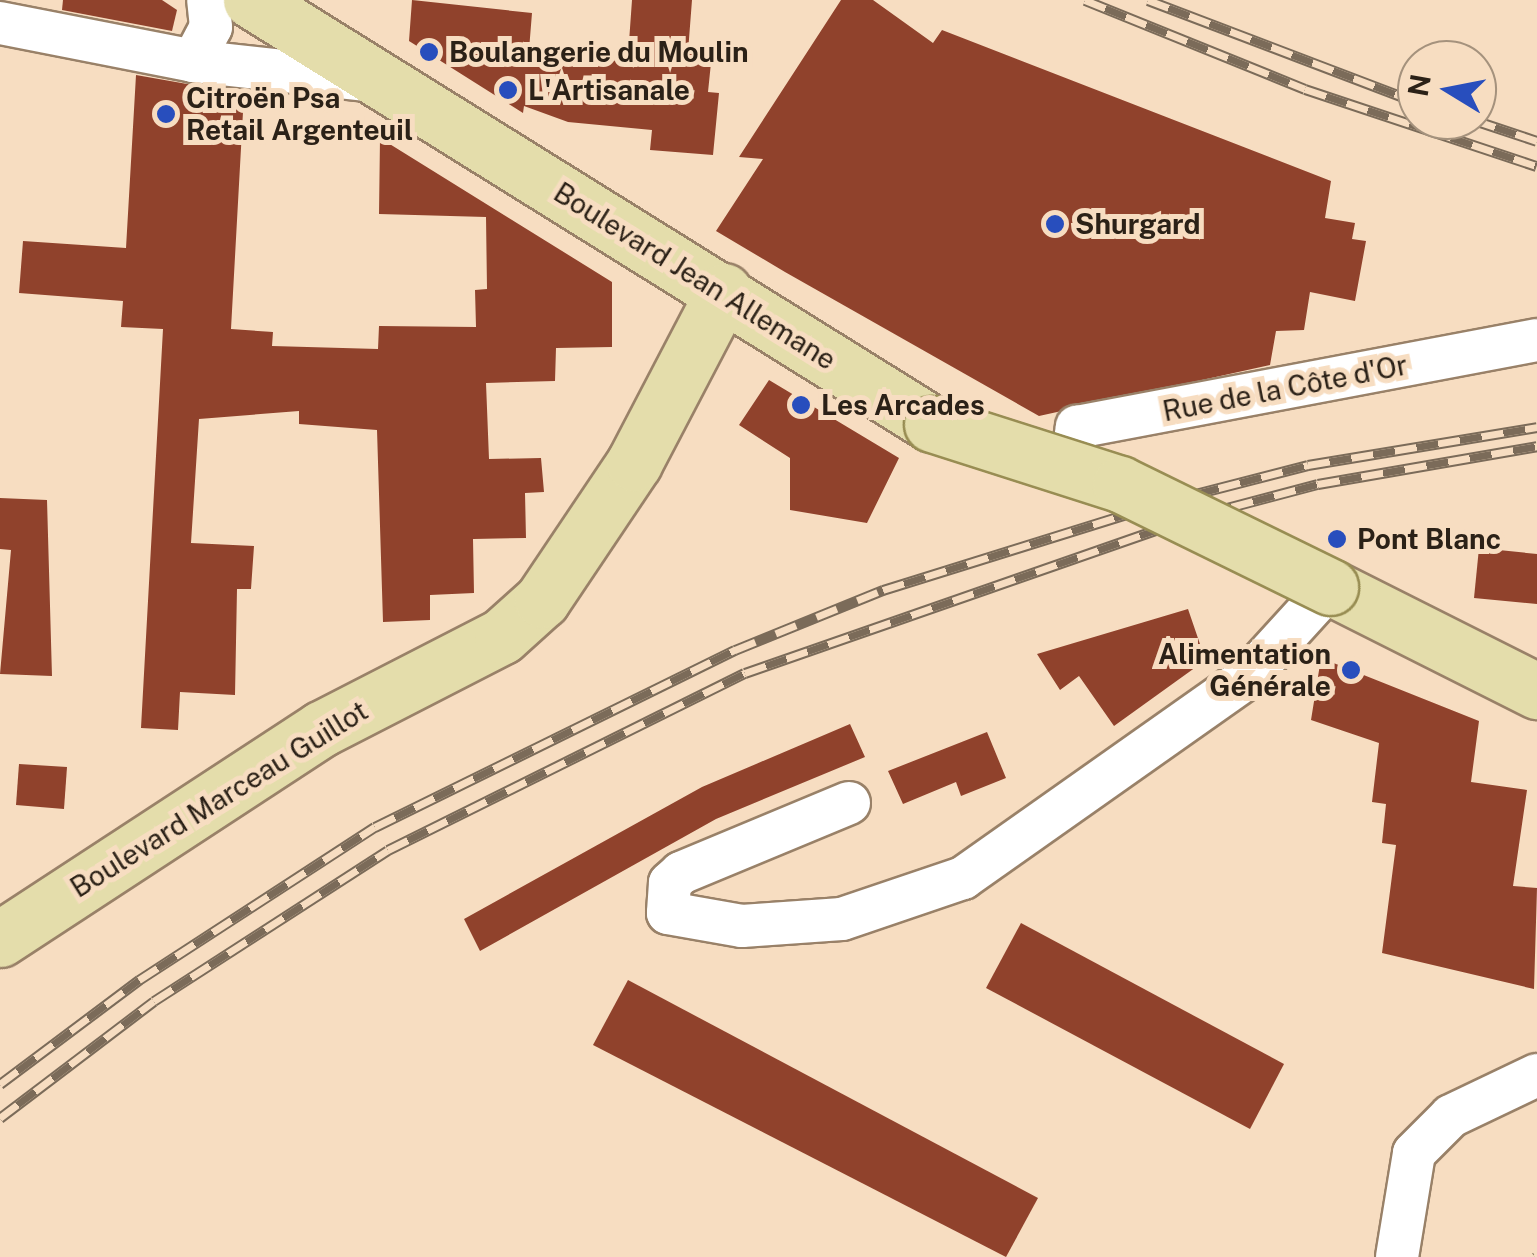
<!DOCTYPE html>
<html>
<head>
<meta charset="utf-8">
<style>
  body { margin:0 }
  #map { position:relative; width:1537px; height:1257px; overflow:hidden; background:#f7ddc1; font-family:"Public Sans",sans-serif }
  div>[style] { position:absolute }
  .building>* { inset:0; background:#90422c }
  .roads { filter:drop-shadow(2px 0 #998168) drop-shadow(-2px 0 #998168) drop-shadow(0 2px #998168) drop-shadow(0 -2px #998168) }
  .minor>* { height:42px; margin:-21px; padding:0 21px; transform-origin:21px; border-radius:21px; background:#fff }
  .major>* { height:55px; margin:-27.5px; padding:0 27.5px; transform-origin:27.5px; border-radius:27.5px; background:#e4ddab }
  .rail>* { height:11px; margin-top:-5.5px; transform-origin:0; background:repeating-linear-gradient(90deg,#f7ddc1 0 22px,#7b6b59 0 44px); box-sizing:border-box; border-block:2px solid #7b6b59 }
  .bridges { filter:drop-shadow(2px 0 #988d53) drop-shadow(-2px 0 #988d53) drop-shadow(0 2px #988d53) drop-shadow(0 -2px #988d53) }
  .major-bridge>* { height:55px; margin:-27.5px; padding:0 27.5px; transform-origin:27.5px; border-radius:27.5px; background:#e4ddab }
  .dots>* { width:28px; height:28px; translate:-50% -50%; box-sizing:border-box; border:5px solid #f7ddc1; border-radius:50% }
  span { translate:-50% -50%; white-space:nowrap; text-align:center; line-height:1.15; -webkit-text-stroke:10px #f7ddc1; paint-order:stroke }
  .poi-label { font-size:28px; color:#2b2117; font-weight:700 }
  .left { translate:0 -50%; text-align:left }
  .right { translate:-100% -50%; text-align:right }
  .street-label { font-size:28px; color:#2b2117 }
  .north { position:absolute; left:1397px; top:40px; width:100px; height:100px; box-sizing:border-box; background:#f7ddc1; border:2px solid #a5927d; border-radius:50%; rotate:280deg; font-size:28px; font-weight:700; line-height:40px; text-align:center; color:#2b2117 }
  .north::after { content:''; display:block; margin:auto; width:35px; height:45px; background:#284ebd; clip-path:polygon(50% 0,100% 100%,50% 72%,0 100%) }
</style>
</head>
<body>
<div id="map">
  <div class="building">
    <i style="clip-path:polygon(63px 0,162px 0,177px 10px,172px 31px,62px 10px)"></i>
    <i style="clip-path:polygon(412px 0,532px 13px,529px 50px,628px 56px,632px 0,692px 0,688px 52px,712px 53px,708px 92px,719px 93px,713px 155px,650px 150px,652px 130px,568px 122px,524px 106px,523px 113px,409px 41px)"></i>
    <i style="clip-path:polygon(841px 0,873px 0,933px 43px,942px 30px,1331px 181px,1325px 218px,1355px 223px,1352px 239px,1366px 241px,1355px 301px,1310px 292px,1304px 330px,1276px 331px,1270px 365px,1039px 416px,785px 272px,716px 231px,763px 159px,739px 157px)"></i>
    <i style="clip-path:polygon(136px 75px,244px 94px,231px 329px,273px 332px,272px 346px,378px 349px,379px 326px,476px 327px,475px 290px,487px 289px,486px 217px,379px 214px,380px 138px,612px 282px,612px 347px,556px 348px,555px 381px,486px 383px,489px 459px,541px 458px,544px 492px,525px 493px,526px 538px,473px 539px,474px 593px,430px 595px,430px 620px,383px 622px,377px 430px,299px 424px,299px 411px,199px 419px,191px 543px,254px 546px,251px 589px,237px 589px,235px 695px,180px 692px,178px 730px,141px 728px,163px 329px,121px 327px,123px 301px,19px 293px,23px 241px,126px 248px)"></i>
    <i style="clip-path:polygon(769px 380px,899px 458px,867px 523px,790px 510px,790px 458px,739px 425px)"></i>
    <i style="clip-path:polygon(0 498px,47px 500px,52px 676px,0 674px,11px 550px,0 549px)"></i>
    <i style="clip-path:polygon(1479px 548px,1537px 554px,1537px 604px,1474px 598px)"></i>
    <i style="clip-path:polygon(1188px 609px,1201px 647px,1196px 667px,1114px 726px,1079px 676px,1060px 690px,1037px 654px)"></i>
    <i style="clip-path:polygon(1321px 658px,1479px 721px,1471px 782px,1527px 790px,1513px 886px,1537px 888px,1534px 989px,1382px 953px,1396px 845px,1382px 843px,1386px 804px,1372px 802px,1379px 743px,1311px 720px)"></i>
    <i style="clip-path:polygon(850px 724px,865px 757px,716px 819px,480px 951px,464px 919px,702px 787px)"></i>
    <i style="clip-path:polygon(987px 732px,1006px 778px,961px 796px,956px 782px,903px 804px,888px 771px)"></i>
    <i style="clip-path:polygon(19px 764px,67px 767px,64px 809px,16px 805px)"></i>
    <i style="clip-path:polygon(1021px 923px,1284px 1064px,1250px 1129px,986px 988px)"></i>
    <i style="clip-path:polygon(628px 980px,1038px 1198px,1006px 1257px,593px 1045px)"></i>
  </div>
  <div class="roads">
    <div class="minor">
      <i style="left:0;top:23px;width:197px;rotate:11.1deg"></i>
      <i style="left:193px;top:61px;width:182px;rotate:6.3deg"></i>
      <i style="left:193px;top:61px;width:38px;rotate:-62deg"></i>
      <i style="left:211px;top:27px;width:27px;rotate:-96deg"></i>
      <i style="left:1070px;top:472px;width:46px;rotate:-81.2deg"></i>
      <i style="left:1077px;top:427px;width:468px;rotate:-10.7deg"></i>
      <i style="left:849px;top:803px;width:182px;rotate:157.4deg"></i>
      <i style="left:681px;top:873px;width:15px;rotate:138deg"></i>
      <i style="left:670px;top:883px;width:30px;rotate:94deg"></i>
      <i style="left:668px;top:913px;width:75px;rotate:10deg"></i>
      <i style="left:742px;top:926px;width:100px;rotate:-4deg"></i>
      <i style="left:842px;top:919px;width:128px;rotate:-18.7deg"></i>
      <i style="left:963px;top:878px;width:349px;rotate:-35.2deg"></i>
      <i style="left:1248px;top:677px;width:122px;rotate:-47.7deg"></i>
      <i style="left:1397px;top:1257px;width:105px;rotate:-80.7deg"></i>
      <i style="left:1414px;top:1153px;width:52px;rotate:-45deg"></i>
      <i style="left:1451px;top:1116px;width:95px;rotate:-25.5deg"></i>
    </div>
    <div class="major">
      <i style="left:251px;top:0;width:802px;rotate:31.91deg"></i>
      <i style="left:1330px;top:587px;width:232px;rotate:26.7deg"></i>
      <i style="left:0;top:939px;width:384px;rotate:-33.2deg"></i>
      <i style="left:321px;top:729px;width:203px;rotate:-27.2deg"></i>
      <i style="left:502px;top:636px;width:54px;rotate:-42deg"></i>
      <i style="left:542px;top:600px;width:165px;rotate:-56.1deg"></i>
      <i style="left:634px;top:463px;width:194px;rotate:-62.4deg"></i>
    </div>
  </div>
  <div class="rail">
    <i style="left:1085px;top:0;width:237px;rotate:22deg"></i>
    <i style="left:1305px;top:89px;width:244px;rotate:18.4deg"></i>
    <i style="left:1148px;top:0;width:288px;rotate:20.8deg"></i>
    <i style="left:1474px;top:120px;width:66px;rotate:18.4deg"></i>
    <i style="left:0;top:1084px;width:174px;rotate:-36.8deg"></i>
    <i style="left:139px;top:980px;width:281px;rotate:-33deg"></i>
    <i style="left:375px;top:827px;width:401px;rotate:-26.2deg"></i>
    <i style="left:735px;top:650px;width:160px;rotate:-22.1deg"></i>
    <i style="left:883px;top:590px;width:307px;rotate:-17.3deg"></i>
    <i style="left:1176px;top:499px;width:136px;rotate:-14.4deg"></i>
    <i style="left:1308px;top:465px;width:232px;rotate:-9.4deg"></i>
    <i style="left:0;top:1118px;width:193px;rotate:-37.2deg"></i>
    <i style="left:154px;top:1001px;width:278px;rotate:-32.8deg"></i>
    <i style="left:388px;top:850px;width:398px;rotate:-26.4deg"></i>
    <i style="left:745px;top:673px;width:470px;rotate:-19.2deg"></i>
    <i style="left:1189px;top:518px;width:133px;rotate:-14.8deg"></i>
    <i style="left:1318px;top:484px;width:222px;rotate:-9.8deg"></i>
    <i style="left:1536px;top:1257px;width:1px;rotate:-45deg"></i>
  </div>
  <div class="bridges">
    <div class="major-bridge">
      <i style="left:932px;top:424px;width:197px;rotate:17.7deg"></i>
      <i style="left:1120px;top:484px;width:234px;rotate:26.1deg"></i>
    </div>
  </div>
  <div class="dots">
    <i style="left:429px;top:52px;background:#284ebd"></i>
    <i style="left:508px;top:90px;background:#284ebd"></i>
    <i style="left:166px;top:114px;background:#284ebd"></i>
    <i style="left:1055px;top:224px;background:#284ebd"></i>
    <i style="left:801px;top:405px;background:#284ebd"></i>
    <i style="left:1337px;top:539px;background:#284ebd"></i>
    <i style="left:1351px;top:670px;background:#284ebd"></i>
  </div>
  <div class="poi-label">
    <span class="left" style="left:449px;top:52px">Boulangerie du Moulin</span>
    <span class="left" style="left:528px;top:90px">L'Artisanale</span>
    <span class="left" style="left:186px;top:114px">Citroën Psa<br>Retail Argenteuil</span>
    <span class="left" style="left:1075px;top:224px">Shurgard</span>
    <span class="left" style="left:821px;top:405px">Les Arcades</span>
    <span class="left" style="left:1357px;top:539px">Pont Blanc</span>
    <span class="right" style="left:1331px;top:670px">Alimentation<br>Générale</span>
  </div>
  <div class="street-label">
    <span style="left:695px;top:276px;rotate:32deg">Boulevard Jean Allemane</span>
    <span style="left:1285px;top:388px;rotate:-11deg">Rue de la Côte d'Or</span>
    <span style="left:219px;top:799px;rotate:-32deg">Boulevard Marceau Guillot</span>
  </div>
  <div class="north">N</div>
</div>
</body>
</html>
